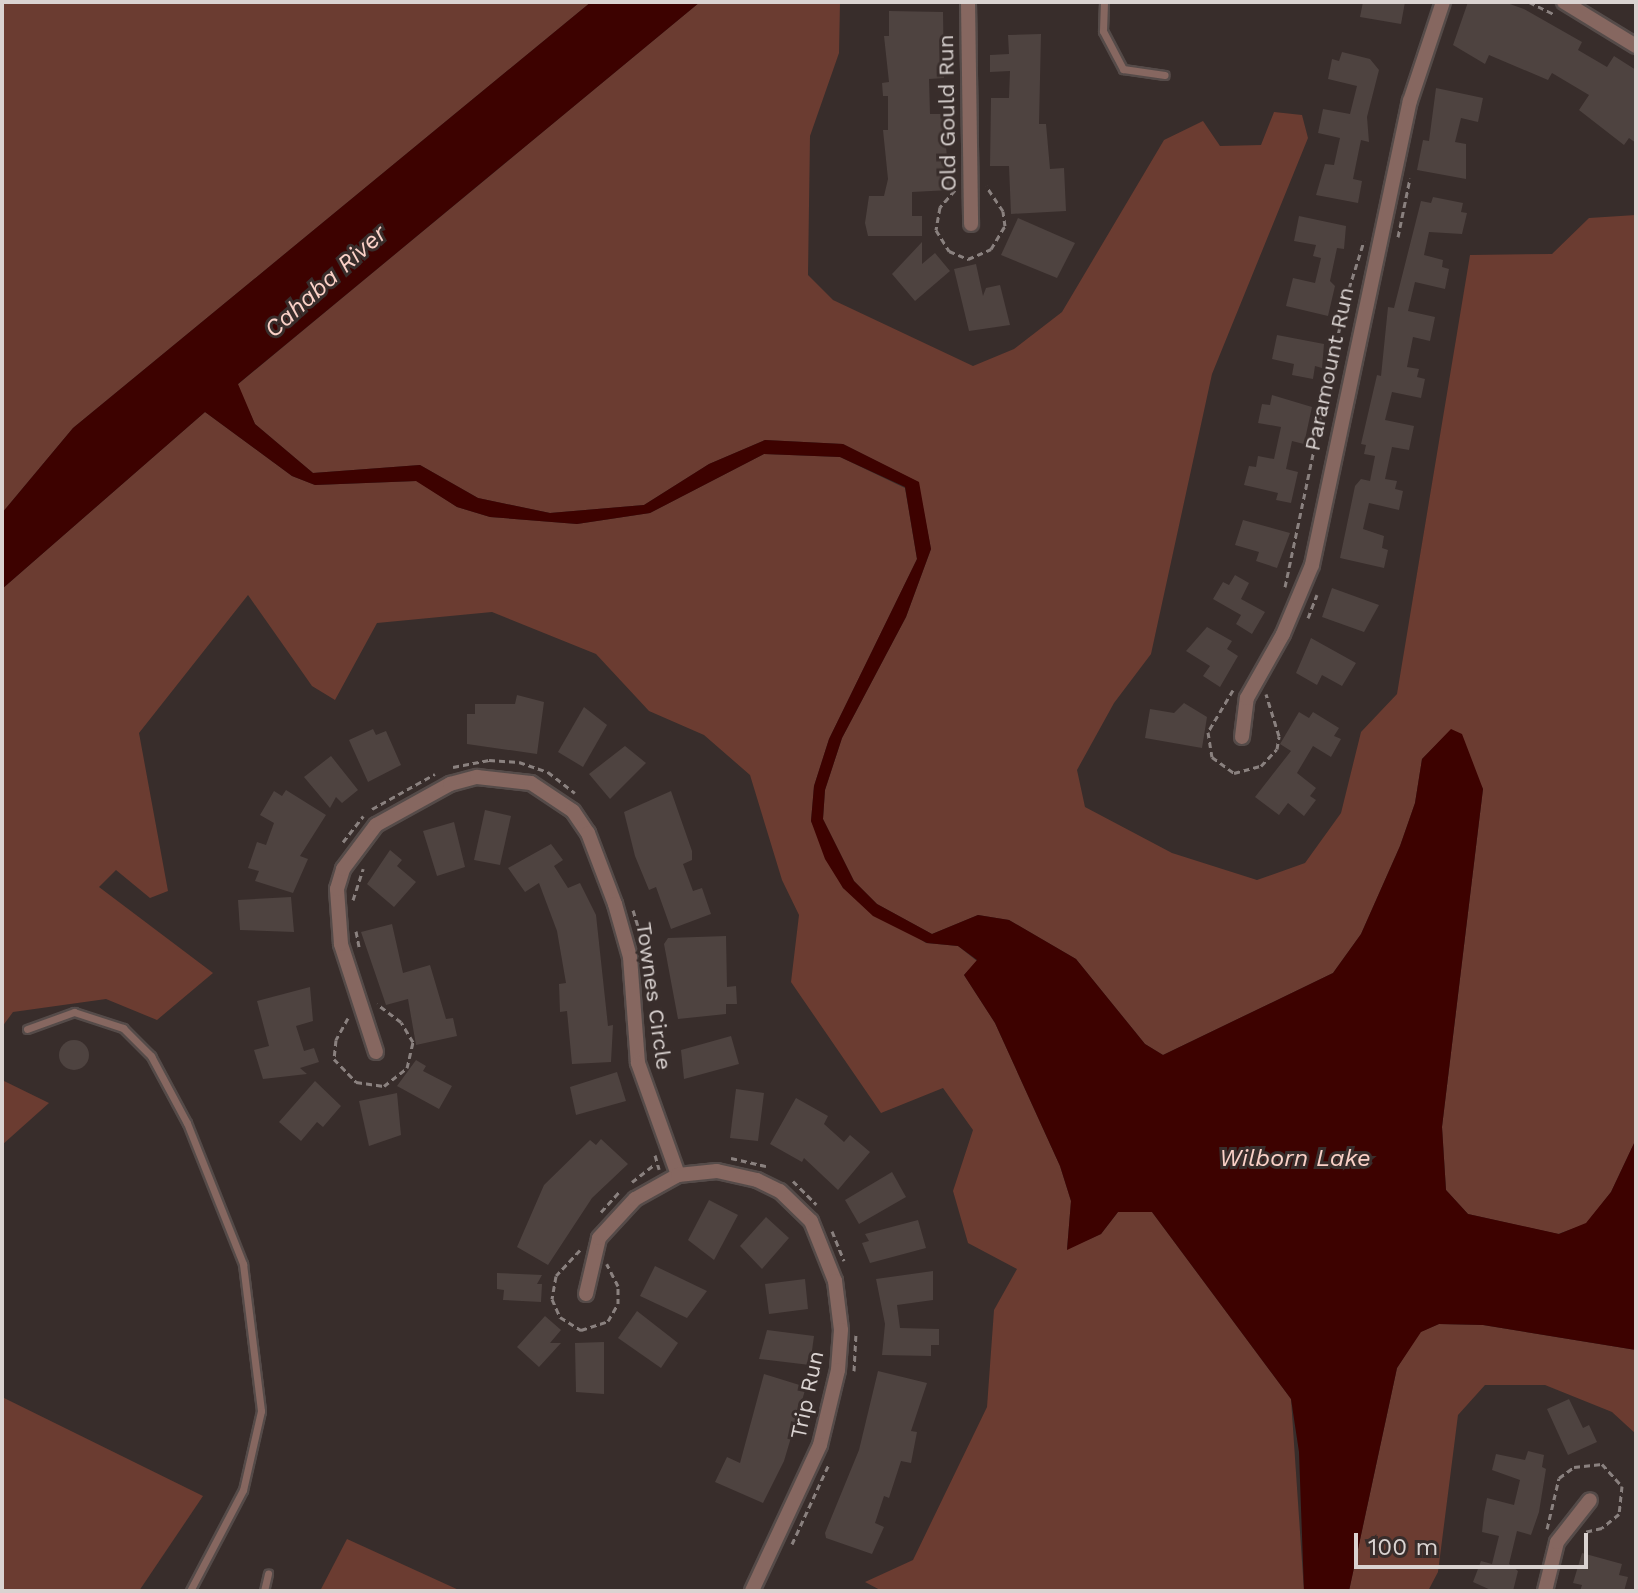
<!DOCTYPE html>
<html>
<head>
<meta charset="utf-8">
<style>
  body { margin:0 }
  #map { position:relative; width:1638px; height:1593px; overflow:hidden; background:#382d2b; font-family:"Work Sans",sans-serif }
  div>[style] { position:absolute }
  .green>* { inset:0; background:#6b3c31 }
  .water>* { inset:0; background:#3d0200 }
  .building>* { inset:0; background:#4e4340 }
  .round { border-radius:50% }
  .path>* { height:3px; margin-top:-1.5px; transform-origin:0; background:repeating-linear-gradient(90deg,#8a817f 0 6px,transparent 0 10px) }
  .roads { filter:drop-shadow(2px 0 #554b49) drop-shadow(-2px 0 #554b49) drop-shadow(0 2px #554b49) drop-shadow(0 -2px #554b49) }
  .lane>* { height:7px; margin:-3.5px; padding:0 3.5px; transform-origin:3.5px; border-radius:3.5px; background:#866760 }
  .street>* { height:14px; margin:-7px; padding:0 7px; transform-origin:7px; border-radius:7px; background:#866760 }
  span { translate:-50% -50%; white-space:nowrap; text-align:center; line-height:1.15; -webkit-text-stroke:6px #382d2b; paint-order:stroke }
  .street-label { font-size:22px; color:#dad3d1 }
  .water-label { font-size:24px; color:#fbd1c7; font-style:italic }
  .frame { position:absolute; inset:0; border:4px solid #dad3d1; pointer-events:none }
  .scale { position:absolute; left:1354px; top:1533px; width:234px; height:36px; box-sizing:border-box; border:4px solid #dad3d1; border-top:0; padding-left:10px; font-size:24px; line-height:28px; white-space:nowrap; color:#dad3d1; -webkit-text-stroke:6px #382d2b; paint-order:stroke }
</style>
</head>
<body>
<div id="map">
  <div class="green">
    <i style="clip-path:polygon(2px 2px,591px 2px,73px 428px,2px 513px)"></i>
    <i style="clip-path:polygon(700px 2px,840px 2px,839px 53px,810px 136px,808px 275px,833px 300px,973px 366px,1014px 349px,1062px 312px,1164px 140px,1203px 121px,1220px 146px,1261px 145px,1274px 112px,1302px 115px,1308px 138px,1212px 374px,1151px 654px,1114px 703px,1077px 770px,1085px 807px,1172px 853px,1257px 880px,1305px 863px,1341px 813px,1361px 732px,1397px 694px,1470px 255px,1552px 254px,1589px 218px,1636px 215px,1636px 1139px,1611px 1192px,1586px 1224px,1558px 1234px,1468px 1214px,1446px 1190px,1442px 1127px,1483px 789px,1451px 730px,1422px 759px,1415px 803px,1400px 846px,1361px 934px,1333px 973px,1163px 1055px,1145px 1044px,1076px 959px,1009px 920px,978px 915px,932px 934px,877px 904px,854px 881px,823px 819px,825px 790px,842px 738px,906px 617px,931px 549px,918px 482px,843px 444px,765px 440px,709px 464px,644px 505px,550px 513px,478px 498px,420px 465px,313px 473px,255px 424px,237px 385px)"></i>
    <i style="clip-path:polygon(205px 412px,292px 476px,315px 485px,417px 481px,457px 507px,490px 517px,577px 524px,650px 513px,764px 454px,840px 457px,905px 488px,917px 559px,829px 739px,814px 786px,811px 821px,843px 888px,926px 943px,958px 946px,977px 961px,964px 975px,995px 1023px,1060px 1166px,1071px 1201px,1067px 1249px,1101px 1234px,1118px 1212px,1152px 1212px,1291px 1399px,1304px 1591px,882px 1591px,865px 1582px,913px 1560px,987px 1407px,994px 1310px,1017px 1269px,968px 1243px,953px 1191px,973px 1130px,943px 1088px,881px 1113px,791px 982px,799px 915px,782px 880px,750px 775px,704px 735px,649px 711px,596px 654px,492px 612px,377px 623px,335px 700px,312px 686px,248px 595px,139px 733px,168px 891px,150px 898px,116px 870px,99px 887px,213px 973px,157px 1020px,106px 999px,13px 1012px,2px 1027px,2px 589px)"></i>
    <i style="clip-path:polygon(2px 1080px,49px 1103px,2px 1145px)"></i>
    <i style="clip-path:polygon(1439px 1324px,1483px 1325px,1636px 1350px,1636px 1434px,1612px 1412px,1545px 1385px,1485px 1385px,1458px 1415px,1438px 1572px,1428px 1591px,1349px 1591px,1397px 1368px,1420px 1332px)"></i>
    <i style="clip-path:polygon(2px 1397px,203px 1496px,139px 1591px,2px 1591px)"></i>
    <i style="clip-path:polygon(347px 1539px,461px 1591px,320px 1591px)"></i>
  </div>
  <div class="water">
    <i style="clip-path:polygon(591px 2px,700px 2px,238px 384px,255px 424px,313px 473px,420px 465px,478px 498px,550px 513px,644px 505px,709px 464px,765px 440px,843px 444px,919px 482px,931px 549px,906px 617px,842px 738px,825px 790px,823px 819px,854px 881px,877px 904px,932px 934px,978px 915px,1009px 920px,1076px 959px,1145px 1044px,1163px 1055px,1333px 973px,1361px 934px,1400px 846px,1415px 803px,1422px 759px,1451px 729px,1462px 734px,1483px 789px,1442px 1127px,1446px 1190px,1468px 1214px,1559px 1234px,1586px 1223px,1611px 1192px,1636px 1139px,1636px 1350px,1483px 1325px,1439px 1324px,1421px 1332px,1397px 1368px,1349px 1591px,1304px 1591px,1299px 1452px,1291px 1399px,1152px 1212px,1118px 1212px,1101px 1234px,1067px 1250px,1071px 1201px,1060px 1166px,995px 1023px,964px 975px,977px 960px,958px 946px,927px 943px,873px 916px,843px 888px,825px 859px,811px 821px,814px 786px,829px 739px,917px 559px,905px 487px,840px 457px,764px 454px,650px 513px,577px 524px,490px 517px,457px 507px,416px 481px,315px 485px,292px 476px,205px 412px,2px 589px,2px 513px,73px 428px)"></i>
  </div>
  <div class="building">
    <i style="clip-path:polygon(1363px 2px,1405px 2px,1401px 24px,1360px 17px)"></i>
    <i style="clip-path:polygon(1468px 2px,1504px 2px,1524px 9px,1582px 42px,1578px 50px,1607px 67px,1614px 56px,1636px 70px,1636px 143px,1629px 138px,1624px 145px,1579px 110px,1589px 95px,1552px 73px,1548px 80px,1489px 55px,1485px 64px,1453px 45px)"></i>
    <i style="clip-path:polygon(889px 11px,943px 12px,944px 78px,929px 79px,930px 114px,943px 114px,950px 190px,912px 192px,912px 216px,922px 216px,922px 236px,868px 236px,865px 223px,869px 196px,884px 196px,888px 179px,883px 130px,888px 130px,888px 96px,883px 96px,882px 83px,889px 82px,884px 36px,889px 36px)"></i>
    <i style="clip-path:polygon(1041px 34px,1039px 124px,1046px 124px,1050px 169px,1064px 168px,1066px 211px,1011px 214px,1009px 166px,990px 166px,991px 98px,1009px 98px,1010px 71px,990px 72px,990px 55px,1009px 54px,1008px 35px)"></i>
    <i style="clip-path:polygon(1342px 52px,1370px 59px,1379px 70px,1367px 117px,1369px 142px,1361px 140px,1353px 179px,1362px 181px,1358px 203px,1316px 195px,1325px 164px,1334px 165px,1340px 138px,1318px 133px,1323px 109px,1350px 114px,1357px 86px,1328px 79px,1332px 59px,1339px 61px)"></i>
    <i style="clip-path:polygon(1436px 88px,1483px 98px,1478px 122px,1461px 118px,1455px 142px,1466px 144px,1466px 179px,1417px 170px,1423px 140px,1429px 141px)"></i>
    <i style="clip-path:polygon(1433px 197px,1463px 203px,1461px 212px,1467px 213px,1462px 234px,1429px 232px,1424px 255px,1443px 260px,1442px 267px,1449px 269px,1445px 289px,1415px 282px,1408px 311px,1435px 317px,1430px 341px,1413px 337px,1407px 367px,1419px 369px,1417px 377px,1425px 379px,1421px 398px,1392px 392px,1385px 420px,1414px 426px,1409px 450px,1392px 447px,1385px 479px,1397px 481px,1395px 489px,1403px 491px,1399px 510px,1369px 503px,1363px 529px,1384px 536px,1382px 548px,1388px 550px,1384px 568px,1340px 558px,1355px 486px,1361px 479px,1370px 481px,1375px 456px,1364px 454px,1366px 445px,1361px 444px,1377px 375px,1381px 376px,1388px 307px,1394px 308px,1421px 201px,1431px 203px)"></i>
    <i style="clip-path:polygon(1299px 216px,1346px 226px,1344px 249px,1337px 248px,1330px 281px,1335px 286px,1328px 316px,1286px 306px,1293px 278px,1315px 283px,1321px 258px,1313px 256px,1316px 245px,1294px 241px)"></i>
    <i style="clip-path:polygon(1018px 218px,1075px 243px,1057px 278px,1001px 255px)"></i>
    <i style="clip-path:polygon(922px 242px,922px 264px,935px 253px,950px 271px,915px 301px,892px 274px)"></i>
    <i style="clip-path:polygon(976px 264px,983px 296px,986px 288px,1000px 285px,1010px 325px,969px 331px,954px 269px)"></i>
    <i style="clip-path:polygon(1277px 335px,1324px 344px,1322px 368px,1315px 366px,1313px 379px,1292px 375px,1294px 364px,1272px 359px)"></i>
    <i style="clip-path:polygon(1272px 395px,1312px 407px,1304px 444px,1292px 441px,1286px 469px,1298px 472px,1291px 503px,1276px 500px,1278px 493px,1244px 485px,1249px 466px,1256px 467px,1258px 456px,1274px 459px,1281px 427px,1258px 423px,1262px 404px,1270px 405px)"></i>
    <i style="clip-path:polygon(1243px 520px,1290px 533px,1277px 568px,1256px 561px,1259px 552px,1235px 545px)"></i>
    <i style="clip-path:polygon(1235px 575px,1249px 583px,1241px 599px,1265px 612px,1252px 634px,1236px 624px,1241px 615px,1213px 599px,1223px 582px,1229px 585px)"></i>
    <i style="clip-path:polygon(1332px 588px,1379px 605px,1364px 632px,1322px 617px)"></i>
    <i style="clip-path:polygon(1207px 627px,1232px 641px,1227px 649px,1238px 656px,1220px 687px,1203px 676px,1210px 666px,1186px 651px)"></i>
    <i style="clip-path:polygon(1311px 638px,1356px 663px,1342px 686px,1322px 675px,1317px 685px,1296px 673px)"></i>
    <i style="clip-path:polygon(517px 695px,544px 702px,537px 754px,467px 744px,467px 714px,475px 714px,475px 704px,515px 704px)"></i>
    <i style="clip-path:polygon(1184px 703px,1207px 717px,1202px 748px,1145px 738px,1150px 709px,1174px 713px)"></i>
    <i style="clip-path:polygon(584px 707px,607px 725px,583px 767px,558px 752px)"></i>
    <i style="clip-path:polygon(1299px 712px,1309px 718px,1313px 712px,1339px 728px,1334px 736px,1341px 739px,1331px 757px,1313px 746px,1297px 773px,1316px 788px,1310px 796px,1316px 800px,1304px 816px,1288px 803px,1279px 815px,1255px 797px,1291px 751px,1280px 744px)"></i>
    <i style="clip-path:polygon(373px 729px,376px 735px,386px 731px,401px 765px,368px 782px,349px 740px)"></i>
    <i style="clip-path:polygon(625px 746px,646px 763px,610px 799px,589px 774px)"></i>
    <i style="clip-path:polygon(331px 756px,358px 790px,342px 803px,336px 797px,330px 808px,304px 777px)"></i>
    <i style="clip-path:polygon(286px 790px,326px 815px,300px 856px,308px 859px,293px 893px,255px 881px,259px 871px,248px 868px,257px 842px,266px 845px,274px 823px,260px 815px,274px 791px,282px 796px)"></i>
    <i style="clip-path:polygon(671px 791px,692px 851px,692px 860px,683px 864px,693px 891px,702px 888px,711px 914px,671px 929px,656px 887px,649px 890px,635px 856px,624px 812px)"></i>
    <i style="clip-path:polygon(485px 810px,511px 816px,500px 865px,474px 860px)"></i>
    <i style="clip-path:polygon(454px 822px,465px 867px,437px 876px,423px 831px)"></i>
    <i style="clip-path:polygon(551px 844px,563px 860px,554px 866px,568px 888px,580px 883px,596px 915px,608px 1026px,613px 1025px,611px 1062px,572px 1064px,567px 1011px,560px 1012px,559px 984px,566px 983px,557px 931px,539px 883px,525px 892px,508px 868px)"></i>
    <i style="clip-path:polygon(390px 850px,402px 860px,397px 866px,416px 882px,394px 907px,367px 884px)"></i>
    <i style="clip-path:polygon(291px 897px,294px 932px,240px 930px,238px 900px)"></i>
    <i style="clip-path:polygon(392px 924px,403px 973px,430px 965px,446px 1019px,453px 1018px,457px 1036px,416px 1045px,408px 999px,386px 1005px,361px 932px)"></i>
    <i style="clip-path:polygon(726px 936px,727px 987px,736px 986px,737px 1004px,726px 1004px,726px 1014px,678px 1019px,664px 944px,668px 938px)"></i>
    <i style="clip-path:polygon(310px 987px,313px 1021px,296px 1026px,304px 1051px,314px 1048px,319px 1062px,300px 1068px,307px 1074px,263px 1079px,254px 1050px,269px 1046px,257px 1001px)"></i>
    <i style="clip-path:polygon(731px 1036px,739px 1064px,684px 1079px,681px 1050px)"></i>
    <i class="round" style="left:59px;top:1040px;width:30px;height:30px"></i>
    <i style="clip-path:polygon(416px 1060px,426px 1066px,423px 1071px,452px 1086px,439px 1109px,397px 1086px)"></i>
    <i style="clip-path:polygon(617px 1072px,626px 1101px,576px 1115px,570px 1087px)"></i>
    <i style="clip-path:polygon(315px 1081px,341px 1106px,323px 1127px,317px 1122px,301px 1141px,279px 1122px)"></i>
    <i style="clip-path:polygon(736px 1089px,764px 1093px,758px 1141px,730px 1138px)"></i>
    <i style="clip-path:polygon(397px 1093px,401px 1135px,369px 1146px,359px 1101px)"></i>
    <i style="clip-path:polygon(796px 1098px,828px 1116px,824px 1124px,844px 1142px,850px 1135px,870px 1152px,838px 1190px,804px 1158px,802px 1162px,770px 1144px)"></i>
    <i style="clip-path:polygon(601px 1139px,628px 1164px,592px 1198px,548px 1265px,517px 1247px,544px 1185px,590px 1140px,596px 1145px)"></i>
    <i style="clip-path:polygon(892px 1172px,906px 1197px,859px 1224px,845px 1200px)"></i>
    <i style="clip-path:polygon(709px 1200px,738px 1215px,714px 1260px,688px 1240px)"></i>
    <i style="clip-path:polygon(766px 1217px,789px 1238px,762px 1269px,740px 1246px)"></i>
    <i style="clip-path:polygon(918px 1220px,926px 1248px,870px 1263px,862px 1243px,869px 1241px,865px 1234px)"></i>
    <i style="clip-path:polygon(655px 1266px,707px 1291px,687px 1318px,640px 1296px)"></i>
    <i style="clip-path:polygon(933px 1271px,933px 1300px,897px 1305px,900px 1328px,939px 1329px,939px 1345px,931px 1345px,931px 1356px,882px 1355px,885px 1324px,876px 1279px)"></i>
    <i style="clip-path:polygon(497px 1273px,542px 1275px,537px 1284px,542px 1284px,541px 1302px,503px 1300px,504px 1290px,497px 1289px)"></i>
    <i style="clip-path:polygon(805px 1279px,808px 1309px,769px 1314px,765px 1284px)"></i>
    <i style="clip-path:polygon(637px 1311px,678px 1343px,661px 1368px,618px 1338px)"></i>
    <i style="clip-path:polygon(545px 1316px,561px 1330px,550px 1343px,561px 1343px,539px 1367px,517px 1347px)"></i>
    <i style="clip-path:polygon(767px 1330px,814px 1336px,810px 1365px,759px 1359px)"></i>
    <i style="clip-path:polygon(604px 1342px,604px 1394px,576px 1392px,575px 1343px)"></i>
    <i style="clip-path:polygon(878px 1371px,927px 1383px,911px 1431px,917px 1432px,911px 1463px,901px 1461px,889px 1498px,884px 1496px,875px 1523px,884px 1527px,872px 1554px,826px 1538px,825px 1533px,859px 1450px)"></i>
    <i style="clip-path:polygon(764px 1374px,806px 1387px,784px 1461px,763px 1503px,715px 1482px,727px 1457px,740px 1463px)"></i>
    <i style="clip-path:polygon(1569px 1399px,1583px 1428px,1589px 1425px,1597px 1442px,1568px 1455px,1547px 1409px)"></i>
    <i style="clip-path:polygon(1528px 1451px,1544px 1455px,1542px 1467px,1546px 1469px,1539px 1512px,1531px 1535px,1517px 1531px,1509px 1564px,1518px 1571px,1513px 1591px,1493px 1591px,1473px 1582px,1481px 1561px,1492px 1564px,1499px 1536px,1482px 1532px,1484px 1513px,1487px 1498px,1514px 1505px,1520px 1480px,1492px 1470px,1496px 1454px,1525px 1460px)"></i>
    <i style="clip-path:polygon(1582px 1553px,1622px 1564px,1619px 1575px,1628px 1577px,1624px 1591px,1580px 1591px,1582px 1585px,1573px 1583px)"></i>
  </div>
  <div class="path">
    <i style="left:1529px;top:2px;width:28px;rotate:26deg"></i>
    <i style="left:955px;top:190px;width:23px;rotate:131deg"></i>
    <i style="left:940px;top:207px;width:23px;rotate:100deg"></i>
    <i style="left:936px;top:230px;width:25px;rotate:58deg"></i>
    <i style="left:949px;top:251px;width:21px;rotate:23deg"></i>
    <i style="left:968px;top:259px;width:25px;rotate:-23deg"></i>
    <i style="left:991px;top:249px;width:27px;rotate:-59deg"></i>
    <i style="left:1005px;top:226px;width:15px;rotate:-98deg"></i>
    <i style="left:1003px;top:211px;width:30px;rotate:-124deg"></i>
    <i style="left:1398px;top:237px;width:60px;rotate:-78.5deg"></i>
    <i style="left:1285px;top:587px;width:295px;rotate:-78.1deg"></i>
    <i style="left:1346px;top:298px;width:60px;rotate:-72.5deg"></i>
    <i style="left:1308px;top:618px;width:25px;rotate:-69deg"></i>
    <i style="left:1233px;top:690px;width:49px;rotate:120.8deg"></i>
    <i style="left:1208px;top:732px;width:25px;rotate:81deg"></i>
    <i style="left:1212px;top:757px;width:27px;rotate:36deg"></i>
    <i style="left:1234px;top:773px;width:28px;rotate:-15deg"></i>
    <i style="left:1261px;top:766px;width:23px;rotate:-47deg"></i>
    <i style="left:1277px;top:749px;width:13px;rotate:-81deg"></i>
    <i style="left:1279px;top:736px;width:44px;rotate:-107.2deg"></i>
    <i style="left:453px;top:767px;width:37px;rotate:-11deg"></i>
    <i style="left:489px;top:760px;width:30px;rotate:4deg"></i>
    <i style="left:519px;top:762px;width:31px;rotate:19deg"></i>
    <i style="left:548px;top:772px;width:34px;rotate:38deg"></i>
    <i style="left:372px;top:809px;width:72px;rotate:-29.1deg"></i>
    <i style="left:343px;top:842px;width:33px;rotate:-52deg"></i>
    <i style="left:353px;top:900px;width:33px;rotate:-72deg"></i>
    <i style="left:633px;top:910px;width:17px;rotate:73deg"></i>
    <i style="left:356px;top:931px;width:16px;rotate:79deg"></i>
    <i style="left:348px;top:1018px;width:25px;rotate:119deg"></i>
    <i style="left:336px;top:1040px;width:19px;rotate:96deg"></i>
    <i style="left:334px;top:1059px;width:32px;rotate:46deg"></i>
    <i style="left:356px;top:1082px;width:28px;rotate:8deg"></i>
    <i style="left:384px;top:1086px;width:29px;rotate:-38deg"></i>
    <i style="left:407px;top:1068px;width:27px;rotate:-77deg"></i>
    <i style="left:413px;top:1042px;width:23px;rotate:-121deg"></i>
    <i style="left:401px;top:1022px;width:30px;rotate:-143deg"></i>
    <i style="left:655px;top:1155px;width:15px;rotate:74deg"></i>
    <i style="left:731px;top:1158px;width:36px;rotate:13deg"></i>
    <i style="left:793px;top:1181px;width:33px;rotate:45deg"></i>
    <i style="left:632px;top:1182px;width:28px;rotate:-38deg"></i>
    <i style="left:601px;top:1212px;width:28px;rotate:-48deg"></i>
    <i style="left:832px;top:1231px;width:32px;rotate:68deg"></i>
    <i style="left:580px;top:1250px;width:35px;rotate:133deg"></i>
    <i style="left:556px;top:1276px;width:23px;rotate:100deg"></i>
    <i style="left:552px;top:1299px;width:20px;rotate:66deg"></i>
    <i style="left:560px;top:1317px;width:25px;rotate:32deg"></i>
    <i style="left:581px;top:1330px;width:28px;rotate:-18deg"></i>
    <i style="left:608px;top:1321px;width:20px;rotate:-60deg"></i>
    <i style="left:618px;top:1304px;width:18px;rotate:-90deg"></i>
    <i style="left:618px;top:1286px;width:25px;rotate:-117deg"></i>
    <i style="left:854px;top:1371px;width:36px;rotate:-87deg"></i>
    <i style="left:1547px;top:1529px;width:52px;rotate:-76.8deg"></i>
    <i style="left:1559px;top:1478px;width:19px;rotate:-36deg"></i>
    <i style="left:1574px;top:1467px;width:28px;rotate:-6deg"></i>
    <i style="left:1602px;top:1464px;width:30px;rotate:48deg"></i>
    <i style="left:1622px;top:1486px;width:28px;rotate:96deg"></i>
    <i style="left:1619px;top:1514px;width:22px;rotate:141deg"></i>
    <i style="left:1602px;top:1528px;width:18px;rotate:167deg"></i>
    <i style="left:792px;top:1544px;width:88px;rotate:-65.2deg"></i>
  </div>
  <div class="roads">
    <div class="lane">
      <i style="left:1104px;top:2px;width:29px;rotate:92deg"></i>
      <i style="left:1103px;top:31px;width:43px;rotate:62.2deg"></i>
      <i style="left:1123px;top:69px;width:42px;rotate:8.1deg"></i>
      <i style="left:27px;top:1029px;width:50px;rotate:-19.9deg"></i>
      <i style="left:74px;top:1012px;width:52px;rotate:18.1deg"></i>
      <i style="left:123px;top:1028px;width:40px;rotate:45deg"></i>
      <i style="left:151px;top:1056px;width:76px;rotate:61.8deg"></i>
      <i style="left:187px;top:1123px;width:152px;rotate:68.3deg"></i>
      <i style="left:243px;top:1264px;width:148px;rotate:83deg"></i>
      <i style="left:261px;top:1411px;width:81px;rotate:102.8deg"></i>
      <i style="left:243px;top:1490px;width:114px;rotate:117.7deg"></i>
      <i style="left:264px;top:1591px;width:18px;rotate:-77deg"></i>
    </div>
    <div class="street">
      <i style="left:968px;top:2px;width:222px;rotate:89.2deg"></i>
      <i style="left:1564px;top:2px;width:84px;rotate:31.4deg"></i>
      <i style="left:1242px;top:737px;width:39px;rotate:-83deg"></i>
      <i style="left:1247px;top:698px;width:73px;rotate:-60.6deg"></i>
      <i style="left:1283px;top:634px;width:75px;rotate:-67.2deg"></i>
      <i style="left:1312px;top:565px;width:474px;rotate:-78.1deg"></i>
      <i style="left:1410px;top:101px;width:104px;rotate:-71.6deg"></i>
      <i style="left:376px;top:1052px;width:114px;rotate:-108deg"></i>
      <i style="left:341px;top:944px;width:55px;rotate:-94.2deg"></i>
      <i style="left:337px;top:889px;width:21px;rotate:-73deg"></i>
      <i style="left:343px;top:869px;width:55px;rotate:-53.1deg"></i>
      <i style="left:376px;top:825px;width:85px;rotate:-29deg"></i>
      <i style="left:450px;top:784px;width:28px;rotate:-15deg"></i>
      <i style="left:477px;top:777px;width:54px;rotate:6.3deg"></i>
      <i style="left:531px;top:783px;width:50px;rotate:33.7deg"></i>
      <i style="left:573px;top:811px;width:27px;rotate:56deg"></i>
      <i style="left:588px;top:833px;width:76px;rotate:69.2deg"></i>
      <i style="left:615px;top:904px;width:55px;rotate:74.2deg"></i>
      <i style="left:630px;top:957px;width:106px;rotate:85.7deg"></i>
      <i style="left:638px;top:1063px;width:119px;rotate:70.3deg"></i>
      <i style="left:586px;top:1294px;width:57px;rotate:-76.9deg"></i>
      <i style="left:599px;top:1238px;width:53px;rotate:-47.3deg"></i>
      <i style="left:635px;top:1199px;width:49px;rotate:-29.2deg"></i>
      <i style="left:678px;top:1175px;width:39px;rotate:-6deg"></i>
      <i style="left:717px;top:1171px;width:41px;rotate:12.7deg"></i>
      <i style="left:757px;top:1180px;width:25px;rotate:26deg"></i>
      <i style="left:780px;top:1191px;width:43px;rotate:44.1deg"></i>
      <i style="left:811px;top:1221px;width:65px;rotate:68.2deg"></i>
      <i style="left:835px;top:1281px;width:49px;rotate:83deg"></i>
      <i style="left:841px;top:1330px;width:40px;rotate:94.3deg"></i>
      <i style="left:838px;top:1370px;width:77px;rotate:103.5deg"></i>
      <i style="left:820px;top:1445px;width:161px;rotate:115deg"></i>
      <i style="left:1545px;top:1591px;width:50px;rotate:-76.2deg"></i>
      <i style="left:1557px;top:1542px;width:53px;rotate:-51.8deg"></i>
    </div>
  </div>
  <div class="street-label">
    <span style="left:947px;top:113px;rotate:-91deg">Old Gould Run</span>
    <span style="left:1329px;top:369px;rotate:-78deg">Paramount Run</span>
    <span style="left:654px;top:996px;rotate:82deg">Townes Circle</span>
    <span style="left:807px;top:1395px;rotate:-78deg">Trip Run</span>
  </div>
  <div class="water-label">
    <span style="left:326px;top:282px;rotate:-42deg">Cahaba River</span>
    <span style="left:1295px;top:1159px">Wilborn Lake</span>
  </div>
  <div class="frame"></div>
  <div class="scale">100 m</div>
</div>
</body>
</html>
